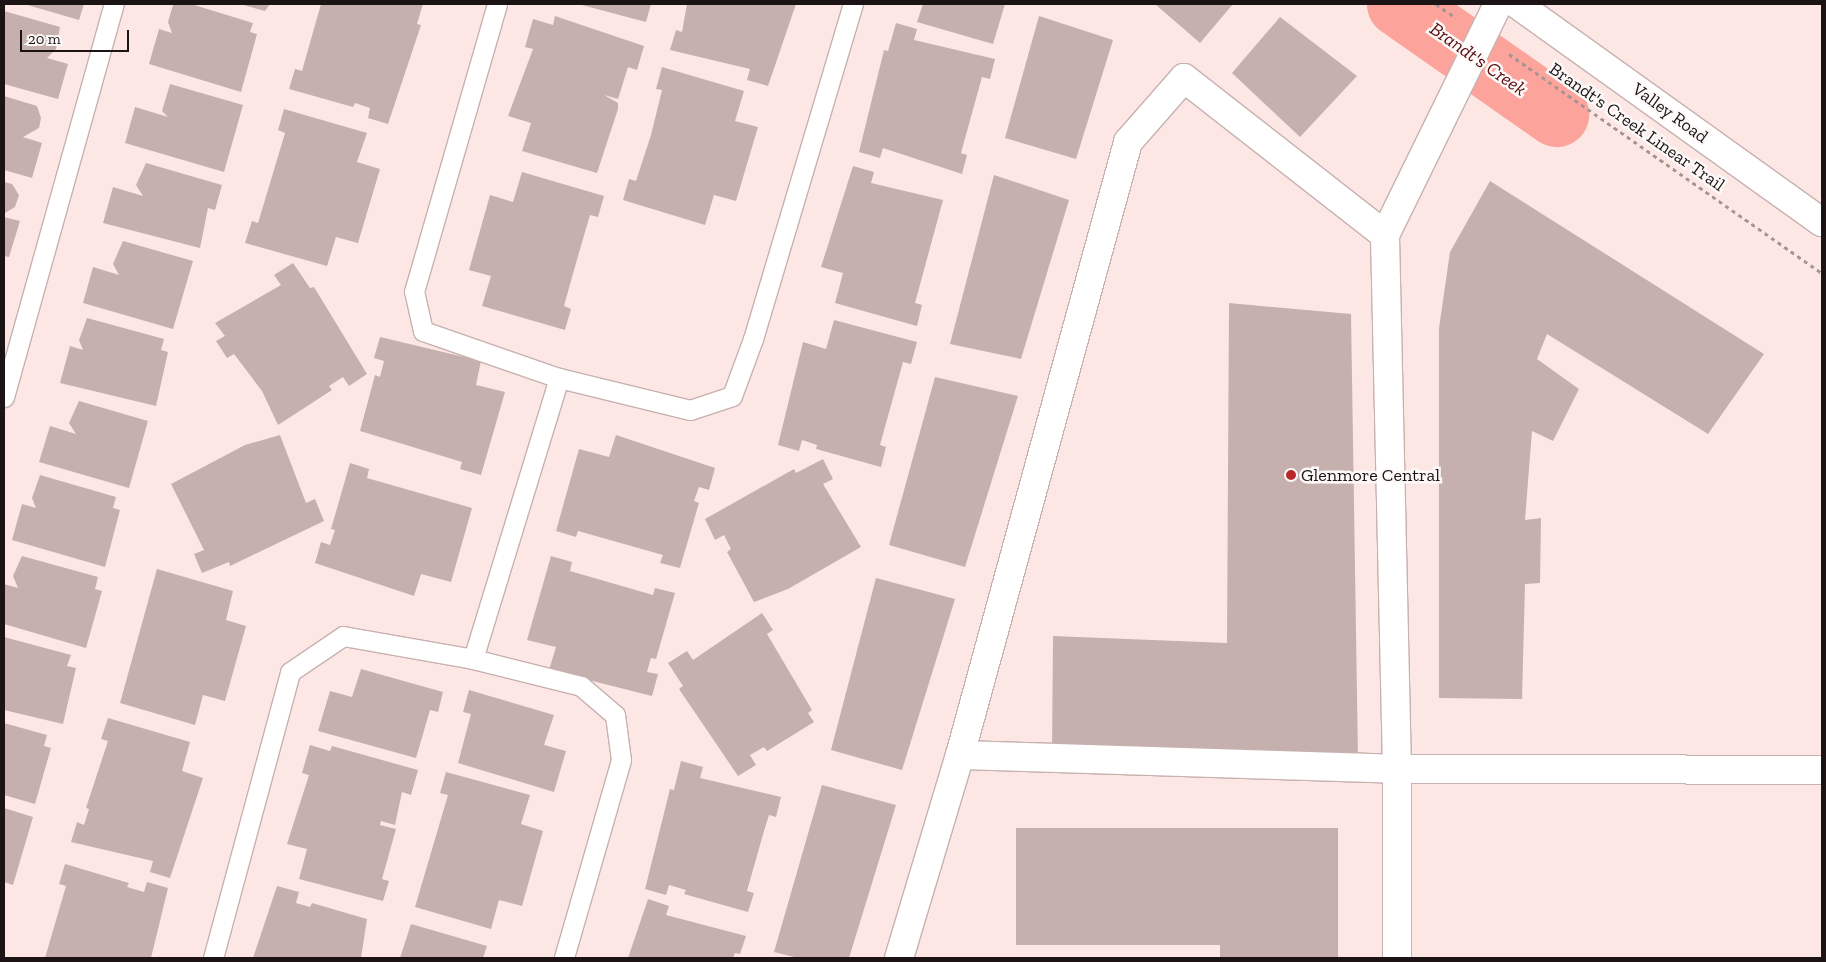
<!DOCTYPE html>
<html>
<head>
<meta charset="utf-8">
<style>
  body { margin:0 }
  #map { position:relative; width:1826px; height:962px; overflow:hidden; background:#fde7e4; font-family:"Zilla Slab",serif }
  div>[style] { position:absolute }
  .river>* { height:65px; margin:-32.5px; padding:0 32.5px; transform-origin:32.5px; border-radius:32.5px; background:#fca49b }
  .building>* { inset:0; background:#c6b0ae }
  .path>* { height:3px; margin-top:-1.5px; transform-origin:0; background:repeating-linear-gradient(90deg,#a49492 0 4px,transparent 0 8px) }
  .roads { filter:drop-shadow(1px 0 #c7b1af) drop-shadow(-1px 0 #c7b1af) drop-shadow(0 1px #c7b1af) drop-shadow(0 -1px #c7b1af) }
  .service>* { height:19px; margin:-9.5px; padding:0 9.5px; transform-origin:9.5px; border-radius:9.5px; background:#fff }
  .minor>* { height:28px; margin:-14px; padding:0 14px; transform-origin:14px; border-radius:14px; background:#fff }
  .tertiary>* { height:28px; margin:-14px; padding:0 14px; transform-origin:14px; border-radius:14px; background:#fff }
  .dots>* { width:14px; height:14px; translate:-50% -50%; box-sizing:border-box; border:2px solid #fdf9f8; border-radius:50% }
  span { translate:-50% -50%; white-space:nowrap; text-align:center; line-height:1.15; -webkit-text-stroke:5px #fdf9f8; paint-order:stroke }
  .street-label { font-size:18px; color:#1c1414 }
  .poi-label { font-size:18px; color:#1c1414 }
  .left { translate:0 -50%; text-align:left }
  .water-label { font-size:19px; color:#580a0d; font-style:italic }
  .frame { position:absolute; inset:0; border:5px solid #1c1414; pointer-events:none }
  .scale { position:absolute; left:20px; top:30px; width:109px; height:22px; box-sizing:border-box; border:2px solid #1c1414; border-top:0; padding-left:6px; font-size:15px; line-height:18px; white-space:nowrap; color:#1c1414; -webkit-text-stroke:4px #fdf9f8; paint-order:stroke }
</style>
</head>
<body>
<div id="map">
  <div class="river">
    <i style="left:1399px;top:4px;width:192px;rotate:35deg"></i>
  </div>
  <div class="building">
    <i style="clip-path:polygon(24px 4px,84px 4px,79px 20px)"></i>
    <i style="clip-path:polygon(191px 4px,253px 23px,250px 32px,257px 34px,241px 92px,149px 64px,159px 29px,172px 33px,168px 22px,173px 5px)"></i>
    <i style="clip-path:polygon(240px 4px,270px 4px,265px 11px)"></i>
    <i style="clip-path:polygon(321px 4px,423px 4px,417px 24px,421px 25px,388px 124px,368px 118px,370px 108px,355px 103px,353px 107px,289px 89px,295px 69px,302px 71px)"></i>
    <i style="clip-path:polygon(578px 4px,651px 4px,646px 22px)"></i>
    <i style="clip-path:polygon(687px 4px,796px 4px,768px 86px,747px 80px,750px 69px,670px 50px,676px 30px,682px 32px)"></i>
    <i style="clip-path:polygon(923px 4px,1005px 4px,993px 44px,917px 22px)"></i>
    <i style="clip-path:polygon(1155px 4px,1233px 4px,1200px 43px)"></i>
    <i style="clip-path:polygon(4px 11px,60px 27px,56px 49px,47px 58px,68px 64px,58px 99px,4px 84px)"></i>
    <i style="clip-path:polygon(555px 16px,644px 46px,637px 70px,628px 67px,618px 99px,604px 95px,618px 103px,618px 109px,597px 173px,522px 151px,531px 123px,508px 116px,533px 49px,525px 47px,533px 19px,553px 25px)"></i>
    <i style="clip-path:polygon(1039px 16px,1113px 40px,1076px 159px,1005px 138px)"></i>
    <i style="clip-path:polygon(1280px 17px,1357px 76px,1300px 137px,1232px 73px)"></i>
    <i style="clip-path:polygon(896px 23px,917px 29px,914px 40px,995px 59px,990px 79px,982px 77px,961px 153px,967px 155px,962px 174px,883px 148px,880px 158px,859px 152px,884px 50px,888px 51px)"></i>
    <i style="clip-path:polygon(662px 67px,744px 91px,735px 121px,758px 127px,736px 201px,714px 195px,705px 225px,623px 200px,629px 179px,636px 181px,651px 135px,662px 90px,656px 89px)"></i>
    <i style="clip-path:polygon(170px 84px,243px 105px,224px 172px,125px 143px,135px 107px,168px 117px,162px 111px)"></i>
    <i style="clip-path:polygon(4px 96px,37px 106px,41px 118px,39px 128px,23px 137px,42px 143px,32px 178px,4px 170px)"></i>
    <i style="clip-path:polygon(284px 109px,367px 133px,357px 162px,380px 169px,358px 243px,336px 237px,327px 266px,245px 243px,252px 221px,258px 223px,285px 133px,278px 130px)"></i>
    <i style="clip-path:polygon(146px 163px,222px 185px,215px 210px,208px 208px,200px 248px,103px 223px,113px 187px,143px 196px,136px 185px)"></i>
    <i style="clip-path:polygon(853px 166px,874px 172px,871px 183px,943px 200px,915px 303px,922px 305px,917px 326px,835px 303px,843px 273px,821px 267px)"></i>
    <i style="clip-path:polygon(522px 172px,604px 196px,598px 217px,590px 215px,576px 263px,564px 306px,571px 309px,565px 330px,482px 306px,491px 276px,469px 270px,490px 195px,513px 202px)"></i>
    <i style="clip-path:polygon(994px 175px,1069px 200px,1021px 359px,950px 344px)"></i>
    <i style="clip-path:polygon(1490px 181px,1764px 354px,1708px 434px,1547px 334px,1537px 359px,1579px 389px,1553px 441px,1532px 431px,1525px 520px,1541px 518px,1540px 583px,1525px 584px,1522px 699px,1439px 698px,1439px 328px,1450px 252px)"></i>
    <i style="clip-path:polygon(4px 182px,12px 184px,19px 195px,15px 207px,5px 213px)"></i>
    <i style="clip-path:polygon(4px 217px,20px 221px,9px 257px,4px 256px)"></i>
    <i style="clip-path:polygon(123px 241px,193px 261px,173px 329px,83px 303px,93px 267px,119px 275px,113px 264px)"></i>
    <i style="clip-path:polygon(293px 263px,310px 288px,314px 287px,367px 374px,349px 386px,343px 377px,329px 386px,332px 390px,278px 425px,262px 391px,234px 354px,227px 358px,216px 341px,225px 336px,215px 323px,281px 285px,274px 275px)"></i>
    <i style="clip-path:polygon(1229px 303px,1351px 314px,1358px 758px,1052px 753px,1053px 636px,1227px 643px)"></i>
    <i style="clip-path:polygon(87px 318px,164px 339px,161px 350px,168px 352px,156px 406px,60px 383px,70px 346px,83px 350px,79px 340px)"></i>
    <i style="clip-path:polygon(834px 320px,917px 342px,911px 364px,903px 362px,880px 445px,886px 447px,881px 467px,816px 449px,817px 445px,802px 440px,799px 451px,778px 445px,803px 342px,826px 349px)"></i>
    <i style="clip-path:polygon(380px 337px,481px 361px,476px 385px,505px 392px,481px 475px,460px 469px,462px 462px,360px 431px,375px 375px,380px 377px,384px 361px,374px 358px)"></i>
    <i style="clip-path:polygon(935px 377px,1018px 396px,965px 567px,889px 545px)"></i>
    <i style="clip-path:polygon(79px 401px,148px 421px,129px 488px,39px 462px,50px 426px,76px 434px,69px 423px)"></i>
    <i style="clip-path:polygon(280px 435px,306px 503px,315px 499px,324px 521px,230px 566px,229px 562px,202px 573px,194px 554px,204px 550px,171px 484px,245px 445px)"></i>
    <i style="clip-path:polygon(616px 435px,715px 468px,709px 490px,699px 487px,694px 501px,699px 503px,680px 568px,660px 563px,663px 555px,578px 531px,576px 537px,556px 531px,579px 449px,609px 457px)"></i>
    <i style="clip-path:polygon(823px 459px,833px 479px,823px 484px,861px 547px,788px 589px,754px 602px,727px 552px,731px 549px,724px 535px,715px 540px,705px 519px,794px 469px,796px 473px)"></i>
    <i style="clip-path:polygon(350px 463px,369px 469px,367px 478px,472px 508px,451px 582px,421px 574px,414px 596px,315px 563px,321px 542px,330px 545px,335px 530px,331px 529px)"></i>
    <i style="clip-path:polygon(40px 475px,116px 497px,113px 508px,120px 510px,105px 567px,12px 540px,22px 504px,36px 508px,32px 498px)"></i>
    <i style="clip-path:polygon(22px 556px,98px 577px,95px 589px,102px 591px,86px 648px,4px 624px,4px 584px,18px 588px,13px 576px)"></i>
    <i style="clip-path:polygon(551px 556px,572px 562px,570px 571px,653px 595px,655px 588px,675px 593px,656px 659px,651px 658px,647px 672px,658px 674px,652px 696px,549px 670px,556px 647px,527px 640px)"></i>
    <i style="clip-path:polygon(157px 569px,233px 591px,226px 620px,246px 626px,225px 701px,203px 695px,195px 725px,120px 703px)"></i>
    <i style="clip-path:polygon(876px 578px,955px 599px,902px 770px,831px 750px)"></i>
    <i style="clip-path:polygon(762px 613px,773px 630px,767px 634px,812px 710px,808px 713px,814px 722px,767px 751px,764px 747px,750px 755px,756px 765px,738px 776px,679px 689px,683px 686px,668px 663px,687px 651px,693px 660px)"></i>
    <i style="clip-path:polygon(4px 637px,71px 655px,67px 666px,76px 668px,63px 724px,4px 710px)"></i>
    <i style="clip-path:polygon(361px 669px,443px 692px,438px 712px,430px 710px,416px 758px,318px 731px,330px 691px,352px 697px)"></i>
    <i style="clip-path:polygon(469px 690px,554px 715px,544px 745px,566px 751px,554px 792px,458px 763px,471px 714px,463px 712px)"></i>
    <i style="clip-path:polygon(108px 718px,190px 742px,182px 771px,203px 778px,170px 878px,150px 872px,153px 861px,71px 842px,77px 822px,84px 825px,89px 809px,86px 808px,108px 741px,101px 739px)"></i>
    <i style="clip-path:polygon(4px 723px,47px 735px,44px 746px,51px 748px,35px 804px,4px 795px)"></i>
    <i style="clip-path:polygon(310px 745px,330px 751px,332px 746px,418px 770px,411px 795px,402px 792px,395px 825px,381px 821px,380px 825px,396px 829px,382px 879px,389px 881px,383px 901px,299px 879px,307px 849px,287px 844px,309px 775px,302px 773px)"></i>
    <i style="clip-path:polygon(681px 761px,703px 767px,700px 778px,781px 797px,776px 817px,769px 815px,764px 831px,747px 891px,754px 893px,748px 912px,684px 894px,686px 890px,669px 885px,666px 895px,645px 889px,670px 789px,674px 790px)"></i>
    <i style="clip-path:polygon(446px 772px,530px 795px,521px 824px,543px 831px,522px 906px,499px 900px,491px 929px,415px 907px,448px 795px,440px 793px)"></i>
    <i style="clip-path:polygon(822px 785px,896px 805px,849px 958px,798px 958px,774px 952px)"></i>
    <i style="clip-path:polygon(4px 808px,33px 817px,13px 885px,4px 882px)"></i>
    <i style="clip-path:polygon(1016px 828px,1338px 828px,1338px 958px,1220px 958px,1220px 945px,1016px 945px)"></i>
    <i style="clip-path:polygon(65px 864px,129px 883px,127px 887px,144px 892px,147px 882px,168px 888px,151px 958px,45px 958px,66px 886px,59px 884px)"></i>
    <i style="clip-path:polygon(277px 886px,299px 892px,296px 903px,310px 907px,312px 903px,367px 919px,361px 958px,253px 958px)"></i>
    <i style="clip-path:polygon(648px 899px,669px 906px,666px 915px,746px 936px,740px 954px,735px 953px,733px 958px,628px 958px)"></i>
    <i style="clip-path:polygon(411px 924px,487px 946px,483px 958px,400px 958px)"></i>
  </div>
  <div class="path">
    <i style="left:1436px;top:4px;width:24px;rotate:35deg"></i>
    <i style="left:1509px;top:54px;width:382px;rotate:35deg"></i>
  </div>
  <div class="roads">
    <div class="service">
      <i style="left:497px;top:4px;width:299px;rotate:106.1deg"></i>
      <i style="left:414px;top:291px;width:41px;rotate:77.3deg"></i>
      <i style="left:423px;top:331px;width:144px;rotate:19.1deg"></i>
      <i style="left:559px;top:378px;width:135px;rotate:13.7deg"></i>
      <i style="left:690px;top:410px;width:44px;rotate:-18.4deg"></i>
      <i style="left:732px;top:396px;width:61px;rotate:-69.8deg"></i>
      <i style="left:753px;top:339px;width:350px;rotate:-73.4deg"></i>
      <i style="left:4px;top:397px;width:408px;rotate:-74.4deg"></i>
      <i style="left:473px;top:659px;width:294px;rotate:-73deg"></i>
      <i style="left:213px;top:958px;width:296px;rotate:-74.9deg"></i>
      <i style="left:290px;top:672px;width:64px;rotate:-34.2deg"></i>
      <i style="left:343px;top:636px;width:132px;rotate:10deg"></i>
      <i style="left:473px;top:659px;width:111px;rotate:14deg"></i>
      <i style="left:581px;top:686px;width:45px;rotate:40.5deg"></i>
      <i style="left:615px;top:715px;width:45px;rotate:82.4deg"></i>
      <i style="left:621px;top:760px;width:206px;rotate:106.1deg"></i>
    </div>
    <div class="minor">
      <i style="left:960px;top:755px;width:437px;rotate:1.8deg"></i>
      <i style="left:1397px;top:769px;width:534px;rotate:-91.29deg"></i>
      <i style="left:1385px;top:235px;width:257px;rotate:-63.9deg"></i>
      <i style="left:899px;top:958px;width:212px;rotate:-73.3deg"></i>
      <i style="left:960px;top:755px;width:636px;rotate:-74.67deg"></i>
      <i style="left:1128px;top:142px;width:85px;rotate:-48.8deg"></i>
      <i style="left:1184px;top:78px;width:255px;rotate:38deg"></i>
      <i style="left:1397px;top:958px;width:189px;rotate:-90deg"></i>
      <i style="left:1397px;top:769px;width:425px;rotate:0.1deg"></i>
    </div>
    <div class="tertiary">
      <i style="left:1517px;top:4px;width:375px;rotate:35.6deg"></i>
    </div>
  </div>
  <div class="dots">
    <i style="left:1291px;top:475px;background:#b8282a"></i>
  </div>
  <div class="street-label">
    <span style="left:1670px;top:113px;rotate:36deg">Valley Road</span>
    <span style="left:1637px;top:127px;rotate:35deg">Brandt's Creek Linear Trail</span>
  </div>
  <div class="poi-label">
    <span class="left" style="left:1301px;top:475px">Glenmore Central</span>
  </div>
  <div class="water-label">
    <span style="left:1478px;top:59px;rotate:35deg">Brandt's Creek</span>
  </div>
  <div class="frame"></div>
  <div class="scale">20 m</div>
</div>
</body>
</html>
